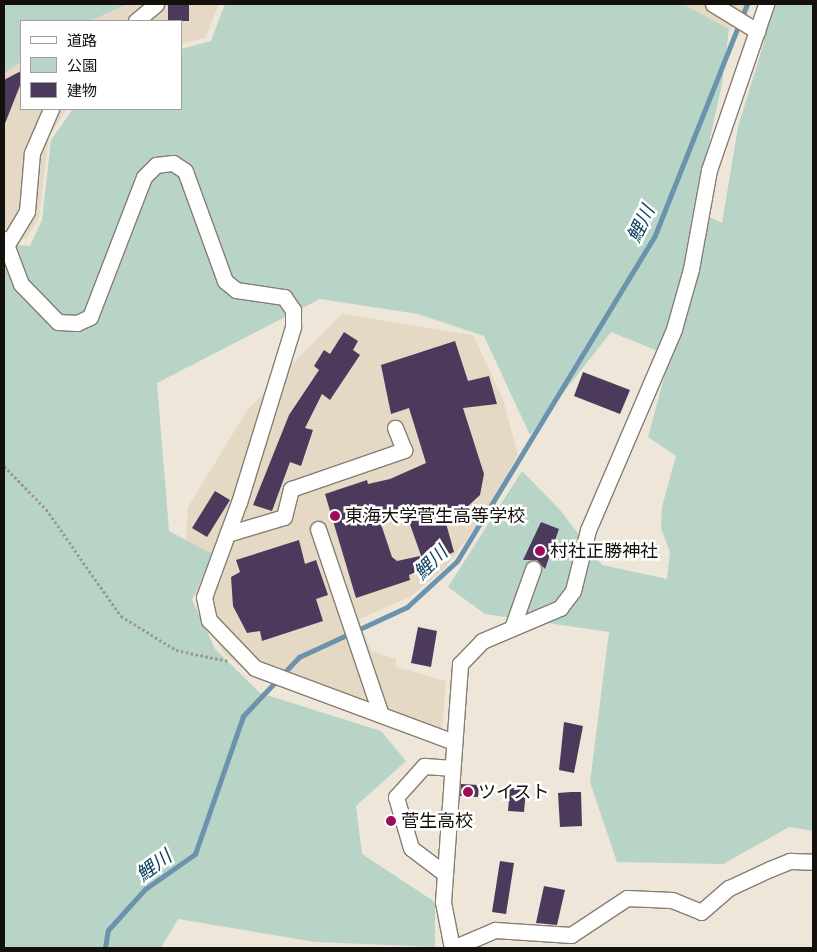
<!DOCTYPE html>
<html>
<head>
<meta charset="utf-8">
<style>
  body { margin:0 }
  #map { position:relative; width:817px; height:952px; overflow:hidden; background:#eee6d8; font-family:"DM Sans","Noto Sans JP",sans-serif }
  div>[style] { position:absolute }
  .built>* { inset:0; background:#e5d8c4 }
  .green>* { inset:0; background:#b8d4c6 }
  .stream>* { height:5px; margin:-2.5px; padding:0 2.5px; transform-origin:2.5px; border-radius:2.5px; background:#6b93ae }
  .building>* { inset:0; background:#4b3a5c }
  .path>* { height:3px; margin-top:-1.5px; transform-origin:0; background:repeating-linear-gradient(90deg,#9e988d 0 2.5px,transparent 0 5px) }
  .roads { filter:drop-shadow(1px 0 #857e71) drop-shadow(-1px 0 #857e71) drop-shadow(0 1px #857e71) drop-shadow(0 -1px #857e71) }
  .minor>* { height:15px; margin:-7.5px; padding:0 7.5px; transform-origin:7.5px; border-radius:7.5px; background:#fff }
  .dots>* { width:14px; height:14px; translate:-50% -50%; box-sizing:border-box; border:2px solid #fff; border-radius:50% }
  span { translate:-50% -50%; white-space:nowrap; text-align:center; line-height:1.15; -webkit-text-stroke:5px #fff; paint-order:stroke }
  .poi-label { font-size:18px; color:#14110c }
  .left { translate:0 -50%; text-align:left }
  .water-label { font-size:19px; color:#114561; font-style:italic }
  .frame { position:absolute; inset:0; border:5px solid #14110c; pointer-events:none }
  .legend { position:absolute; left:20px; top:20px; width:162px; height:90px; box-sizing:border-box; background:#fff; border:1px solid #a1a09e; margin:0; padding:6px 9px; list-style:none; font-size:15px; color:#14110c }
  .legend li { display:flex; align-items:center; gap:10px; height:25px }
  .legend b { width:25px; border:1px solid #a1a09e }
</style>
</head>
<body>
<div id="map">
  <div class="built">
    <i style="clip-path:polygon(4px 4px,219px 4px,205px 38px,181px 44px,181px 21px,21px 21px,21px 109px,67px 109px,49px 136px,39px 218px,26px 239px,4px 239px)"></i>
    <i style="clip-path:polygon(683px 4px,751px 4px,746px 21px,729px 29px)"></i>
    <i style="clip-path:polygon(342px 314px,473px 335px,503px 399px,518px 455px,477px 525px,445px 568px,410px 597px,359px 619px,371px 651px,396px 659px,396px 667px,446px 681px,442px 729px,259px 680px,225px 655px,198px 606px,185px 553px,188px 507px,248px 409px)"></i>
  </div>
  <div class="green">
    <i style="clip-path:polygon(4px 4px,127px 4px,90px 21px,21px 21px,21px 62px,4px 73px)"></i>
    <i style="clip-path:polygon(225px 4px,683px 4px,729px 29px,722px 84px,694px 210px,722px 223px,738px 127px,764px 42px,760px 19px,764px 4px,813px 4px,813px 831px,789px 827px,723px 864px,617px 862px,590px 782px,609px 632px,485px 614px,448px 587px,522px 471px,560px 510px,602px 565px,667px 579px,670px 552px,661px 528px,662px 507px,676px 456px,648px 437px,670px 356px,611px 332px,530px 435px,484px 336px,418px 314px,320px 299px,157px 383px,169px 531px,212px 554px,192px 600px,215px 649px,260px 693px,381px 731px,406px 761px,356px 806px,362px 854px,435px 902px,435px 947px,315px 942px,178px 919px,161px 948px,4px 948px,4px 244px,30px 246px,42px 220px,51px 140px,73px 109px,181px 109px,181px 49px,211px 41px)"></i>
  </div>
  <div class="stream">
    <i style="left:105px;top:948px;width:18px;rotate:-81deg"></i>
    <i style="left:108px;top:930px;width:55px;rotate:-47.9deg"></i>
    <i style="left:145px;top:889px;width:61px;rotate:-35deg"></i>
    <i style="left:195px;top:854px;width:146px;rotate:-70.8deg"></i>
    <i style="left:243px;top:716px;width:81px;rotate:-46.5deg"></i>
    <i style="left:299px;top:657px;width:119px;rotate:-24.8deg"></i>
    <i style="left:407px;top:607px;width:68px;rotate:-42.6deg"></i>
    <i style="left:457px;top:561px;width:381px;rotate:-58.7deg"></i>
    <i style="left:655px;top:235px;width:249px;rotate:-68.3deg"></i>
  </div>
  <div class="building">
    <i style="clip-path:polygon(168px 4px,189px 4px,189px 21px,168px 21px)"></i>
    <i style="clip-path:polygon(21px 71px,21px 83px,4px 126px,4px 80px)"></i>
    <i style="clip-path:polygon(344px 332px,358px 341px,353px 350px,360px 355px,330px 400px,322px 394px,305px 428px,313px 430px,301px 466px,290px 462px,272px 511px,253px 505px,289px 415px,319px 370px,314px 366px,324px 350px,330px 354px)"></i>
    <i style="clip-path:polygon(455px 341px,468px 381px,489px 376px,497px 404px,463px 408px,484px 474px,480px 495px,465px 509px,444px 516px,454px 552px,424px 564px,406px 513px,380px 521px,392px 557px,397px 561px,420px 556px,418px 571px,409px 575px,410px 580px,356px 598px,325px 494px,367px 480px,368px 484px,390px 479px,426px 463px,409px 408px,391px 414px,381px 365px)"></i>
    <i style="clip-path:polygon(583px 372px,630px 390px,620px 414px,574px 396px)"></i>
    <i style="clip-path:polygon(215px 491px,230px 500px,207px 537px,192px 528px)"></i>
    <i style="clip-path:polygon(541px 522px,559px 529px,545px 569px,537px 560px,523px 560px)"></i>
    <i style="clip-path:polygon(299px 540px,305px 564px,316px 560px,328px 595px,316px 599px,323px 621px,262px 641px,260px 631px,247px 633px,233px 606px,231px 577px,240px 572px,236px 560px)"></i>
    <i style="clip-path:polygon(418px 627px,437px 631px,431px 667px,411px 663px)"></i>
    <i style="clip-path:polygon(564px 722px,583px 726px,574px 773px,559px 770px)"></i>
    <i style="clip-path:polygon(461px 784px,479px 785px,478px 797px,460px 796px)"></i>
    <i style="clip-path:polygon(510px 788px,526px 789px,524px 812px,508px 811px)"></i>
    <i style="clip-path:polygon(571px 792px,581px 792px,582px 826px,560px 827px,558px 793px)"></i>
    <i style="clip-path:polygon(500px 861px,514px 863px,506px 914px,492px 912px)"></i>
    <i style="clip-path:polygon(544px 886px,565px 890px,557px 925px,536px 923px)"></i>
  </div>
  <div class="path">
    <i style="left:4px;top:466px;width:60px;rotate:45.7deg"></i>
    <i style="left:46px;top:509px;width:131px;rotate:55deg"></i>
    <i style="left:121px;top:616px;width:65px;rotate:31.7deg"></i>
    <i style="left:176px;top:650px;width:53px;rotate:11.9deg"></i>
  </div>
  <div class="roads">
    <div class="minor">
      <i style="left:713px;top:4px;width:52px;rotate:31.5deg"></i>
      <i style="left:136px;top:21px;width:26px;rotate:-40deg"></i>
      <i style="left:4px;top:239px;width:48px;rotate:69.3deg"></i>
      <i style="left:21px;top:284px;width:53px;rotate:45.8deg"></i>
      <i style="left:58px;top:322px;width:19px;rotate:3deg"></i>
      <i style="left:77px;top:323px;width:14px;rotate:-25deg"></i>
      <i style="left:90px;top:317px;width:150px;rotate:-68.9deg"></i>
      <i style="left:144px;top:177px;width:17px;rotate:-45deg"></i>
      <i style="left:156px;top:165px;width:17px;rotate:-7deg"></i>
      <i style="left:173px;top:163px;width:14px;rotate:34deg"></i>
      <i style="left:185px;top:171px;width:117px;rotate:70deg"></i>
      <i style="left:225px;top:281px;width:14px;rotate:39deg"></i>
      <i style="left:236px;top:290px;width:49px;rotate:8.3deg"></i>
      <i style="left:284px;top:297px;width:16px;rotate:55deg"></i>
      <i style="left:293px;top:310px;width:17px;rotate:90deg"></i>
      <i style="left:293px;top:327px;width:183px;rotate:107.1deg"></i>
      <i style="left:239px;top:502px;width:101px;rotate:110.2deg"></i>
      <i style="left:204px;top:597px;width:24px;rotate:78deg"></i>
      <i style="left:209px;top:620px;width:66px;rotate:46.2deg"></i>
      <i style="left:255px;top:668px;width:209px;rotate:20.4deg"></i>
      <i style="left:8px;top:243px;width:37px;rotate:-59deg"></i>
      <i style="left:27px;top:211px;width:58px;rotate:-85.1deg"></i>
      <i style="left:32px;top:153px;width:48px;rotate:-66.6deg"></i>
      <i style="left:318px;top:529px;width:196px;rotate:71.3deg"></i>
      <i style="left:227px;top:534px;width:59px;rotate:-16.6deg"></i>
      <i style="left:284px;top:517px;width:29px;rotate:-76deg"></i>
      <i style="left:291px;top:489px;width:120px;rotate:-19deg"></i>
      <i style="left:404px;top:450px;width:24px;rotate:-112deg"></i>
      <i style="left:512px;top:628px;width:63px;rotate:-70.4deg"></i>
      <i style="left:444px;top:873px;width:41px;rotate:-142.9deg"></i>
      <i style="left:411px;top:848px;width:53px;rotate:-106.4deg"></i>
      <i style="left:396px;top:797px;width:42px;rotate:-47.9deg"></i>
      <i style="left:424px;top:766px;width:26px;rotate:4deg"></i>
      <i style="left:452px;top:948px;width:47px;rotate:-101.1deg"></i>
      <i style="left:443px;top:902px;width:239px;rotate:-85.9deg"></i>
      <i style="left:460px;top:664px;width:32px;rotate:-46deg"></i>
      <i style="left:482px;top:641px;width:85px;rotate:-22.9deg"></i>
      <i style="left:560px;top:608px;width:21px;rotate:-53deg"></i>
      <i style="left:573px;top:591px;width:63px;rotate:-76.2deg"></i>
      <i style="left:588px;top:530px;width:219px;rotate:-66.8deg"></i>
      <i style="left:674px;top:329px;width:62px;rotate:-74.2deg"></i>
      <i style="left:691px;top:269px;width:101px;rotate:-79.7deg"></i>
      <i style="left:709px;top:170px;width:176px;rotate:-71deg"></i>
      <i style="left:453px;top:948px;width:46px;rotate:-23.2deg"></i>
      <i style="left:495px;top:930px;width:76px;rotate:3.8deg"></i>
      <i style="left:571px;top:935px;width:67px;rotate:-33.5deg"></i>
      <i style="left:627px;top:898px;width:45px;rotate:2.5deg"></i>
      <i style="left:672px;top:900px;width:31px;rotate:22deg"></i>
      <i style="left:701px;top:912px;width:37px;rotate:-41deg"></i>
      <i style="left:729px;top:888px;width:45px;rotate:-24.9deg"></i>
      <i style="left:770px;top:869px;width:22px;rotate:-22deg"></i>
      <i style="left:790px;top:861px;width:23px;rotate:2deg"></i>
    </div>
  </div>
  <div class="dots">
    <i style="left:335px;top:516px;background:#9b0c5b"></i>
    <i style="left:540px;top:551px;background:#9b0c5b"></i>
    <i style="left:468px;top:792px;background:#9b0c5b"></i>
    <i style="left:391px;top:821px;background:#9b0c5b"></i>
  </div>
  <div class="poi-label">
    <span class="left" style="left:345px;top:516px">東海大学菅生高等学校</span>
    <span class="left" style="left:550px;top:551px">村社正勝神社</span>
    <span class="left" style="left:478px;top:792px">ツイスト</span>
    <span class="left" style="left:401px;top:821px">菅生高校</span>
  </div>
  <div class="water-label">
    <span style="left:641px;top:224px;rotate:-64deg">鯉川</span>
    <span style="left:431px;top:563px;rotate:-45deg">鯉川</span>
    <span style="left:154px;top:866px;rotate:-37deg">鯉川</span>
  </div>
  <div class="frame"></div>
  <ul class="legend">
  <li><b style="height:6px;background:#fff"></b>道路</li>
  <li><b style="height:14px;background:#b8d4c6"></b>公園</li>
  <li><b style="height:14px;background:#4b3a5c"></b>建物</li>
  </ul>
</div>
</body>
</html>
